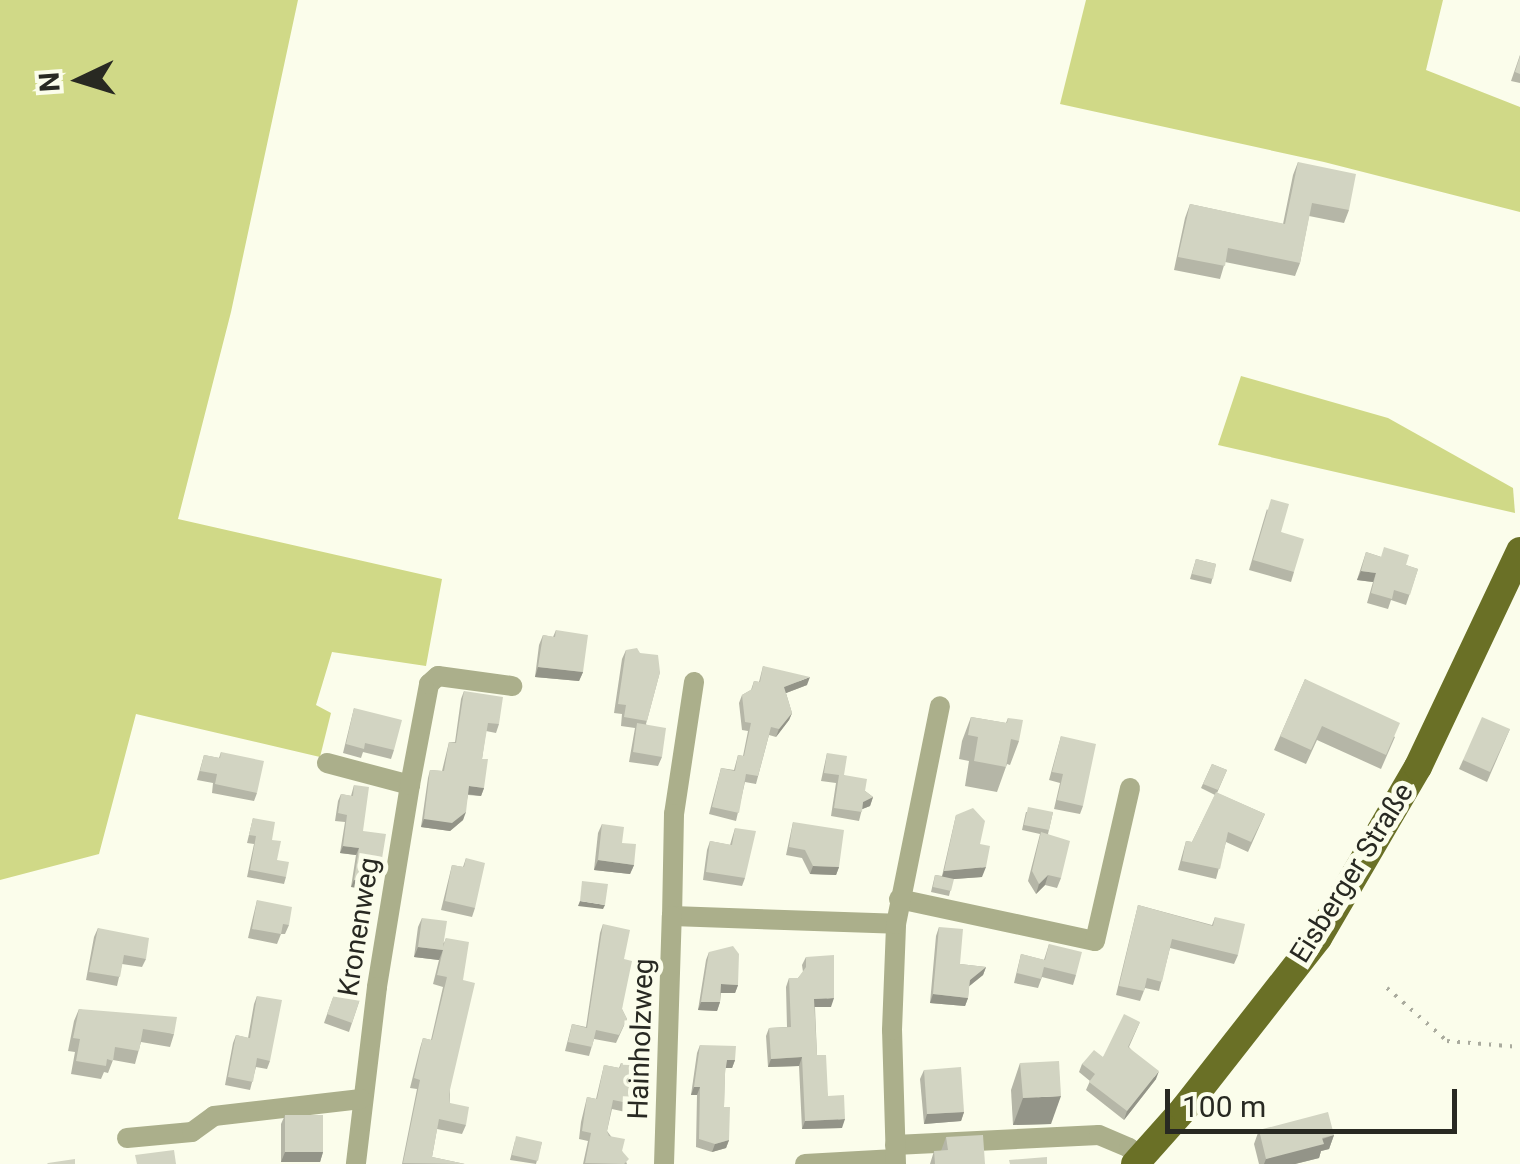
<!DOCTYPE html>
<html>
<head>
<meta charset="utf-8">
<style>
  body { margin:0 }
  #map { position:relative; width:1520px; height:1164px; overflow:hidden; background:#fbfdeb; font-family:Roboto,sans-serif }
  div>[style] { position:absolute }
  .green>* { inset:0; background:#d0d987 }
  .path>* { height:4px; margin-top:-2px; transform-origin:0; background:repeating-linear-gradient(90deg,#aaab9e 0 2.5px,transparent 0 10.5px) }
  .minor>* { height:20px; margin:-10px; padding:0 10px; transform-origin:10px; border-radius:10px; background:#abaf8b }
  .major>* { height:28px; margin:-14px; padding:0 14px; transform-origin:14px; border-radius:14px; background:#6a7026 }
  .wall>* { inset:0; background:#b5b6a7 }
  .shaded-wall>* { inset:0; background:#939488 }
  .building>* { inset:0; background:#d2d4c2 }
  span { translate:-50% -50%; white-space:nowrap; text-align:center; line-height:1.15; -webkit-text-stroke:10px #fbfdeb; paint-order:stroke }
  .street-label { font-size:28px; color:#282922 }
  .north { position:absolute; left:30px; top:30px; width:100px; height:100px; -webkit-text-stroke:8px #fbfdeb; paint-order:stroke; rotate:266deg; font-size:28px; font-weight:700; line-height:40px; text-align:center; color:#282922 }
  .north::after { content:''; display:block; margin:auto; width:35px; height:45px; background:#282922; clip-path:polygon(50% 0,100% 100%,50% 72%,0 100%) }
  .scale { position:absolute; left:1165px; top:1089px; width:292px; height:45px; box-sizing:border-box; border:5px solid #282922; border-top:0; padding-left:12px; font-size:30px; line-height:35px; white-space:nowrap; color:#282922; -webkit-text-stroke:8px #fbfdeb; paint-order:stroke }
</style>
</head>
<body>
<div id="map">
  <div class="green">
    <i style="clip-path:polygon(0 0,298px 0,231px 312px,178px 519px,442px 579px,426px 666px,332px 652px,316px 705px,331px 713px,320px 757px,136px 714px,99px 854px,0 880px)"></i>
    <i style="clip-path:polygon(1086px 0,1443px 0,1426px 70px,1520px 107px,1520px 212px,1324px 162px,1060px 104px)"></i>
    <i style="clip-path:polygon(1241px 376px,1388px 418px,1513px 488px,1515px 513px,1218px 445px)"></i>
  </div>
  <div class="path">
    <i style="left:1387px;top:988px;width:80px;rotate:41.5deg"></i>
    <i style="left:1447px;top:1041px;width:73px;rotate:4.7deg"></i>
  </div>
  <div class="minor">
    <i style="left:694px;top:682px;width:134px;rotate:98.6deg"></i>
    <i style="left:674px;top:814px;width:102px;rotate:91.1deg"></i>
    <i style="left:672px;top:916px;width:224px;rotate:2deg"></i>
    <i style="left:327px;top:763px;width:86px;rotate:14.8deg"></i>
    <i style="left:410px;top:785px;width:205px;rotate:99.3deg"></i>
    <i style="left:377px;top:987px;width:178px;rotate:96.8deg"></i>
    <i style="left:410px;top:785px;width:103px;rotate:-79.3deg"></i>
    <i style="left:429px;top:684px;width:12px;rotate:-42deg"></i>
    <i style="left:438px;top:676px;width:75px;rotate:7.7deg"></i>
    <i style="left:899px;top:899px;width:200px;rotate:12.1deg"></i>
    <i style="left:1095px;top:941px;width:157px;rotate:-77.1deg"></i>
    <i style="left:127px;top:1138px;width:65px;rotate:-5.3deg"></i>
    <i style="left:192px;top:1132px;width:27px;rotate:-36deg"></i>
    <i style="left:214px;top:1116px;width:148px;rotate:-6.6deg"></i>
    <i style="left:895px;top:1145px;width:204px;rotate:-2.8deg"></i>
    <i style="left:1099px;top:1135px;width:33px;rotate:23deg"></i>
    <i style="left:1129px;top:1148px;width:15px;rotate:42deg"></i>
    <i style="left:664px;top:1164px;width:248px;rotate:-88.2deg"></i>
    <i style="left:805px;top:1164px;width:90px;rotate:-3.2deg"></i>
    <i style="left:896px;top:1164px;width:134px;rotate:-91.7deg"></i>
    <i style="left:892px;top:1030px;width:106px;rotate:-87.8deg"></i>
    <i style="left:896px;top:924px;width:222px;rotate:-78.6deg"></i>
  </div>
  <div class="major">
    <i style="left:1135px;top:1164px;width:74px;rotate:-48.3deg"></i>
    <i style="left:1184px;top:1109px;width:217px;rotate:-51.9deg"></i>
    <i style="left:1318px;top:938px;width:198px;rotate:-59.7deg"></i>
    <i style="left:1418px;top:767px;width:239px;rotate:-64.7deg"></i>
  </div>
  <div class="wall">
    <i style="clip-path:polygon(1520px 55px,1520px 83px,1511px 81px)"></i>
    <i style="clip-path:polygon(1298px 162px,1349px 210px,1344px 223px,1309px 216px,1300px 263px,1295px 276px,1225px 262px,1220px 279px,1174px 270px,1185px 218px,1190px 204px,1283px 224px,1293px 175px)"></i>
    <i style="clip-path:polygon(1267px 509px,1281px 532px,1294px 572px,1291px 582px,1249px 570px)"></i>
    <i style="clip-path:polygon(1366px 552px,1418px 569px,1406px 605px,1391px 600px,1388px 609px,1367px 603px,1373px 582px,1357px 580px)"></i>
    <i style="clip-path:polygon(1196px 559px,1216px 564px,1211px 584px,1190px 579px)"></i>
    <i style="clip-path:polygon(556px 630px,583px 672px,579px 681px,535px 677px,539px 645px,543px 635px,553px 637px)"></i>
    <i style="clip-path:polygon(626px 650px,640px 653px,660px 672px,646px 724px,662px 757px,658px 766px,629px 762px,635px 728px,621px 726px,622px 714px,614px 713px,622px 659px)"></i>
    <i style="clip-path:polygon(763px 666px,807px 685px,786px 693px,792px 713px,789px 720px,776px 737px,769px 735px,756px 784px,745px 782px,736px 821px,709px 814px,721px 768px,734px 770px,738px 755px,743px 756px,748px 731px,742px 730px,739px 703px,742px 695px,751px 690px,754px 681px,759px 682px)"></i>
    <i style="clip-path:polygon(1305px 679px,1395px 737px,1381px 769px,1317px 740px,1306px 764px,1274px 750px)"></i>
    <i style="clip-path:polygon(464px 691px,499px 724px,496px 733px,486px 731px,482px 759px,484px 788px,481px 796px,468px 795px,463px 820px,450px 831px,421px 827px,428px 778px,430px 770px,442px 771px,449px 742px,455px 742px,461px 699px)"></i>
    <i style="clip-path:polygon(354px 708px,394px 750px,391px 759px,363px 752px,361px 758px,343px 753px)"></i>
    <i style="clip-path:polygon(971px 717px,1006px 723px,1008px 718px,1019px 741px,1010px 765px,1007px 764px,997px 792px,965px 786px,969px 761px,959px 759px,962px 741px)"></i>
    <i style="clip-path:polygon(1510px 729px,1487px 782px,1459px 769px,1463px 760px)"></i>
    <i style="clip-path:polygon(1061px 736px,1083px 806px,1080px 814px,1054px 809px,1060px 783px,1049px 780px)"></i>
    <i style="clip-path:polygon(221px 752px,257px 793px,254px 801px,212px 793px,213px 783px,197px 780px,204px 755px,219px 758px)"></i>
    <i style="clip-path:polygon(827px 753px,844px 775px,873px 797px,870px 806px,862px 809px,859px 821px,831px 816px,836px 783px,821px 781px)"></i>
    <i style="clip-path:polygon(1212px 764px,1227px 770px,1217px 793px,1265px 814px,1248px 852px,1226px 842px,1216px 879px,1178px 870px,1186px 841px,1192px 842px,1215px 795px,1201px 788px)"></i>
    <i style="clip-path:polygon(354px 785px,363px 831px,378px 883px,376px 890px,351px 887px,356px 855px,340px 853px,345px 822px,335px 821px,338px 801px,341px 794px,351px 796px)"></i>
    <i style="clip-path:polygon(1026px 812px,1053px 812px,1048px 834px,1061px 878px,1057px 888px,1045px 885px,1036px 894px,1028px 881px,1040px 834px,1022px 830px)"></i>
    <i style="clip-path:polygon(956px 815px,980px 844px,982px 877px,953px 879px,949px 896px,931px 892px,935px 875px,942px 876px)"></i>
    <i style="clip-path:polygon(253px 818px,272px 840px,277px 860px,286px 877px,284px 884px,247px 877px,254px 844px,247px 843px)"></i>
    <i style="clip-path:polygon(793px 822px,839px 867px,836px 875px,810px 874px,802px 858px,786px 855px)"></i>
    <i style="clip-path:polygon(602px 824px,622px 843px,634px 865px,630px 874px,594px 870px,598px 833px)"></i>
    <i style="clip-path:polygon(735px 828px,745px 878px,742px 886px,703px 880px,707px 850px,710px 841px,730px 845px)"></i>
    <i style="clip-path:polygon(466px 858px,475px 908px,472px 917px,441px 910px,452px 865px,463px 867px)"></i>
    <i style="clip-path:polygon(257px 900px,289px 925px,285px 934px,281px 934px,277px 944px,248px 938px)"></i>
    <i style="clip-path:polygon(1138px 905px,1212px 925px,1215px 917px,1238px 955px,1234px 964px,1170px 948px,1159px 991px,1145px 988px,1140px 1001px,1116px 995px)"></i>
    <i style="clip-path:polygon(422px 918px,444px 943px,446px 938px,450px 1103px,466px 1125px,462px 1134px,437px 1129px,432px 1157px,465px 1164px,402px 1164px,417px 1089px,410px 1088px,420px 1048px,423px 1038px,431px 1040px,443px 987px,433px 984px,439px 960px,414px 957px,418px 927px)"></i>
    <i style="clip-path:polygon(603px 924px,624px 959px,622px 1009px,627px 1019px,616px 1043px,594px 1039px,589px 1056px,565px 1051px,572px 1024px,586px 1027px,600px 933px)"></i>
    <i style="clip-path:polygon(939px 927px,960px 964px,986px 967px,983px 975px,969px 986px,968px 998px,965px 1006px,930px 1003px,936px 936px)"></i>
    <i style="clip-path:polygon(98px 928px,146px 959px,142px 967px,122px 964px,117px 986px,86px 980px,94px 937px)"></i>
    <i style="clip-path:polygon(1049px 944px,1076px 975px,1073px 985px,1042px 977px,1038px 988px,1014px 983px,1021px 954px,1044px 960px)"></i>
    <i style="clip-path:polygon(709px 952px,738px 985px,735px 993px,721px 993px,720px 1002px,717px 1011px,698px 1010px,706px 960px)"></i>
    <i style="clip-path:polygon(806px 957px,831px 1007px,815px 1007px,817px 1055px,828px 1096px,842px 1128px,802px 1129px,799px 1066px,768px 1067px,766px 1036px,769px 1028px,787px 1027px,786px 987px,789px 978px,798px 978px,803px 972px,802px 965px)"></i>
    <i style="clip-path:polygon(341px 975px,354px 990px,362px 993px,349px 1032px,324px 1023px)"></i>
    <i style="clip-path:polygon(257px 996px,270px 1061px,267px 1069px,256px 1067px,250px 1090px,225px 1085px,233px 1043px,236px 1035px,248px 1038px,254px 1004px)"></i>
    <i style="clip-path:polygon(79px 1009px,174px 1034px,170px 1047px,141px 1042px,135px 1064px,113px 1060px,108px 1073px,104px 1072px,101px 1079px,71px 1074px,75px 1052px,68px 1051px,74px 1021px)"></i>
    <i style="clip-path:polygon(1140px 1022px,1129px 1047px,1156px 1079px,1124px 1120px,1086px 1090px,1090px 1081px,1079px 1072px,1082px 1064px,1103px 1057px)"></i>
    <i style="clip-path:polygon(700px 1045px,735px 1060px,732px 1068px,725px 1068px,724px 1107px,729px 1140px,726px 1148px,712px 1152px,696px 1147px,697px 1095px,691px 1095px,697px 1053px)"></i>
    <i style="clip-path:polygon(621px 1063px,640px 1073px,640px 1100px,637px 1108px,632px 1107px,630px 1113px,612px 1109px,607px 1131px,622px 1151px,627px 1164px,583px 1164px,588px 1141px,579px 1139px,581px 1122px,587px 1097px,596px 1099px,604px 1065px,619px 1068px)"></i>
    <i style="clip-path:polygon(1020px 1063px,1051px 1124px,1013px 1125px,1011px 1090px)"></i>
    <i style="clip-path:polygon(924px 1070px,964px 1112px,961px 1121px,924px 1124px,920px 1079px)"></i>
    <i style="clip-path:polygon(285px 1115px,323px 1152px,320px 1162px,281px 1162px,281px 1124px)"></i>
    <i style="clip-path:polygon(1259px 1130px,1334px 1135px,1329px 1149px,1321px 1151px,1319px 1158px,1295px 1164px,1259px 1164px,1254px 1144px)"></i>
    <i style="clip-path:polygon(946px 1137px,985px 1164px,930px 1164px,934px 1151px,941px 1151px)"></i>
    <i style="clip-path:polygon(515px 1141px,542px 1142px,536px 1164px,510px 1160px)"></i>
  </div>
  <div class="shaded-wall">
    <i style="clip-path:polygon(1361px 571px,1376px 573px,1373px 582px,1357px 580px)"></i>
    <i style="clip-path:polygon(538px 667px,583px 672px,579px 681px,535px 677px)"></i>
    <i style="clip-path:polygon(810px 677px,807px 685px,781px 695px,784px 687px)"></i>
    <i style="clip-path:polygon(792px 713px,789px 720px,776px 737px,779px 729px)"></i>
    <i style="clip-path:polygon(469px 786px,484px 788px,481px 796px,466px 794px)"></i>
    <i style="clip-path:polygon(873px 797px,870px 806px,860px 810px,863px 802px)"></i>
    <i style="clip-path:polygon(466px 812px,463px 820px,450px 831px,421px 827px,424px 819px)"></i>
    <i style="clip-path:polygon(343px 846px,359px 848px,356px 855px,340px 853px)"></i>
    <i style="clip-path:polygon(598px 860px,634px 865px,630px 874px,594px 870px)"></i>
    <i style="clip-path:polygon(813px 866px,839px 867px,836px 875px,810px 874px)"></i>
    <i style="clip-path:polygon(986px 867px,982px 877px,941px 880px,944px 871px)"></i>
    <i style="clip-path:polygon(1048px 875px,1045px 885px,1036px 894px,1039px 884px)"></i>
    <i style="clip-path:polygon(354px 880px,378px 883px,376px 890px,351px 887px)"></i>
    <i style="clip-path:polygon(580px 901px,605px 905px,603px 909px,578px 906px)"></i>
    <i style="clip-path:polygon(418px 947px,443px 950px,439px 960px,414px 957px)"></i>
    <i style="clip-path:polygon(986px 967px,983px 975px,967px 988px,970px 980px)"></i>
    <i style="clip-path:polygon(721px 984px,738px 985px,735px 993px,718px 993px)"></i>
    <i style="clip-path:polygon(933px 994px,968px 998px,965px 1006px,930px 1003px)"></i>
    <i style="clip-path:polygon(834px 998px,831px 1007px,811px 1007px,814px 999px)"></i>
    <i style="clip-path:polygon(701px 1002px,720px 1002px,717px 1011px,698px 1010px)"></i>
    <i style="clip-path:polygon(802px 1057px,799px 1066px,768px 1067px,771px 1059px)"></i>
    <i style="clip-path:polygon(727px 1060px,735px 1060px,732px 1068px,724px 1068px)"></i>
    <i style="clip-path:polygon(1159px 1071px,1156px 1079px,1124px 1120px,1127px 1111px)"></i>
    <i style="clip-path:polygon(694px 1087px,700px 1087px,697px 1095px,691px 1095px)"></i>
    <i style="clip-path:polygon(1061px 1096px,1051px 1124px,1013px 1125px,1023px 1098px)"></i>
    <i style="clip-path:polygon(964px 1112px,961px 1121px,924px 1124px,927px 1114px)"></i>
    <i style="clip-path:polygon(845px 1119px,842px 1128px,802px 1129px,805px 1121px)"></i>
    <i style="clip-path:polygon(1334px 1135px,1329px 1149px,1321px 1151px,1319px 1158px,1295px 1164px,1264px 1164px,1266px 1159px)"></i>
    <i style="clip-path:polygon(729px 1140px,726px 1148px,712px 1152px,715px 1144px)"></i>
    <i style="clip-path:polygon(285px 1152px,323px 1152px,320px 1162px,281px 1162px)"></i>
  </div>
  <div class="building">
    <i style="clip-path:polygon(1520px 56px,1520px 74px,1515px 72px)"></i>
    <i style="clip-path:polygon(1298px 162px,1356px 174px,1349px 210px,1312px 203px,1300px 263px,1228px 248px,1225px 266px,1178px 257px,1190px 204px,1285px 224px)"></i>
    <i style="clip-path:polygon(1271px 499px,1289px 504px,1281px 532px,1304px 539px,1294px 572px,1253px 560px)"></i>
    <i style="clip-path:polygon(1384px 547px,1409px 555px,1406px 565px,1418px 569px,1410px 595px,1394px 590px,1392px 599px,1371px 593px,1376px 573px,1361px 571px,1366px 552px,1381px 557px)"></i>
    <i style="clip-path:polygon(1196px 559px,1216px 564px,1213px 579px,1192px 574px)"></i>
    <i style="clip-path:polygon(556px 630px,588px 635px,583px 672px,538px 667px,543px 635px,555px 637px)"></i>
    <i style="clip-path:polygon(637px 648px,640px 653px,658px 655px,660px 672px,647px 721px,624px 717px,626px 705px,618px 704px,626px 650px)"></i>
    <i style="clip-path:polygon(763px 666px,810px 677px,784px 687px,792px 713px,779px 729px,771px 727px,758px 776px,746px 774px,739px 813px,712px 807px,721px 768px,735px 771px,738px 755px,744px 756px,751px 723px,745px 722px,742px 695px,752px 689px,754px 681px,760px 682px)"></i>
    <i style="clip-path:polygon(1305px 679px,1400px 723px,1386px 755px,1322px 726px,1311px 750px,1280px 736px)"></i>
    <i style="clip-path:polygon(464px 691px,503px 697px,499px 724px,488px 723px,482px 759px,488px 759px,484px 788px,469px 786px,466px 812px,452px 823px,424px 819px,430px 770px,444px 771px,449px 742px,456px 743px)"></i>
    <i style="clip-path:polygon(354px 708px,402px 720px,394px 750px,365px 743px,364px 749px,346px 744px)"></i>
    <i style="clip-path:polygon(971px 717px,1007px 723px,1008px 718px,1023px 720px,1019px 741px,1011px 739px,1006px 767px,974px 761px,978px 737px,968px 735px)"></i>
    <i style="clip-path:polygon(1482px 717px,1510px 729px,1490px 772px,1463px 760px)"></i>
    <i style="clip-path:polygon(637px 723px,666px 728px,662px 757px,633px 752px)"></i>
    <i style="clip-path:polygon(1061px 736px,1096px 744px,1083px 806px,1057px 800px,1063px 774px,1052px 772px)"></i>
    <i style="clip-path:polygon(221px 752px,264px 761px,257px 793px,215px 784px,217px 774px,200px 771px,204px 755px,220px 758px)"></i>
    <i style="clip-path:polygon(827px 753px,847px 756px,844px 775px,867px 779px,865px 791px,873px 797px,863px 802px,862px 812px,834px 808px,839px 775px,824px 773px)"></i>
    <i style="clip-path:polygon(1212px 764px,1227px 770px,1218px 790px,1203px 784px)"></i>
    <i style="clip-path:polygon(354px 785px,369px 787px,363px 831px,386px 834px,378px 883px,354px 880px,359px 848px,343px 846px,347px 815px,338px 813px,341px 794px,353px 796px)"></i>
    <i style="clip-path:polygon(1216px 792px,1265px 814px,1251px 842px,1228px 832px,1220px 869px,1182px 861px,1186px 841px,1192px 842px)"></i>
    <i style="clip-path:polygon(1028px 807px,1053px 812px,1049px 830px,1024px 825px)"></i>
    <i style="clip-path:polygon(973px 808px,985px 821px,980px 844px,990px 846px,986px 867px,944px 871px,956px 815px)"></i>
    <i style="clip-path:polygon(253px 818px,275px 822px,272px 840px,281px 841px,277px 860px,289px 862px,286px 877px,250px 870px,256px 836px,249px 835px)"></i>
    <i style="clip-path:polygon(793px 822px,844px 830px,839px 867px,813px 866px,805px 850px,789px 847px)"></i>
    <i style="clip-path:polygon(602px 824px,624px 827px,622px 843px,636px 844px,634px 865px,598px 860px)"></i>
    <i style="clip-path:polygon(735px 828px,756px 831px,745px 878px,706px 872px,710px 841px,732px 845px)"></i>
    <i style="clip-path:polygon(1041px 832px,1070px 841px,1061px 878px,1048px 875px,1039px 884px,1032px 871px)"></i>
    <i style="clip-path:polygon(466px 858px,485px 863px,475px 908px,445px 901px,452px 865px,464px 867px)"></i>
    <i style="clip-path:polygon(935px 875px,954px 879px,951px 891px,933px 887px)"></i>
    <i style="clip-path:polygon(582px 881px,608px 884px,605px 905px,580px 901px)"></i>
    <i style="clip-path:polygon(257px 900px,292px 907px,289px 925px,283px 924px,281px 934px,252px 929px)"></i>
    <i style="clip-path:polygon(1138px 905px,1213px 926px,1215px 917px,1245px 924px,1238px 955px,1172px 939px,1162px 982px,1147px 978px,1144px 991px,1119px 986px)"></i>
    <i style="clip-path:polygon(422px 918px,447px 921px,443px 947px,446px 938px,469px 942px,463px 980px,475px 983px,449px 1094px,450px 1103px,469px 1107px,466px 1125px,439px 1119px,432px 1157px,465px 1164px,403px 1163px,420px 1080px,414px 1078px,423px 1038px,432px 1040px,447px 977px,437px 975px,443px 950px,418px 947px)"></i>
    <i style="clip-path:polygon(603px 924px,630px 930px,624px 959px,632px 961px,622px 1009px,627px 1019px,619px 1035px,596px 1030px,592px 1047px,568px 1042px,572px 1024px,587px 1028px)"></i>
    <i style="clip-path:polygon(939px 927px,963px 929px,960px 964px,986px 967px,970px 980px,968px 998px,933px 994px)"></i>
    <i style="clip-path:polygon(98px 928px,149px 938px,146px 959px,124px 955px,120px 977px,89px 972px)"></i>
    <i style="clip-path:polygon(1049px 944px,1082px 952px,1076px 975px,1044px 967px,1041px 979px,1017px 973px,1021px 954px,1045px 960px)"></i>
    <i style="clip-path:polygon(733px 946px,739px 954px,738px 985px,721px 984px,720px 1002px,701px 1002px,709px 952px)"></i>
    <i style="clip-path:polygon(834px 955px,834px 998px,814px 999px,817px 1055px,826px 1055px,828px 1096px,844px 1095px,845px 1119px,805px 1121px,802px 1057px,771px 1059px,769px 1028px,791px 1027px,789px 978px,798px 978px,806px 967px,806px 957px)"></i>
    <i style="clip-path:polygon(341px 975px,357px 981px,354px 990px,362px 993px,352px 1023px,327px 1014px)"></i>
    <i style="clip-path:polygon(257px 996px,282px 1000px,270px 1061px,257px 1058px,253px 1082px,228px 1077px,236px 1035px,250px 1038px)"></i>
    <i style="clip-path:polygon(79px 1009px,177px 1017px,174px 1034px,143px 1029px,139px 1051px,115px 1047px,113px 1061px,107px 1059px,106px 1066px,76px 1061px,80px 1039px,73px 1038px)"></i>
    <i style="clip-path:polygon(1124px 1014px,1140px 1022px,1128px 1047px,1159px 1071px,1127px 1111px,1089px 1082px,1095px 1074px,1082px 1064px,1094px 1050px,1103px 1057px)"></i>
    <i style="clip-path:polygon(700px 1045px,736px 1046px,735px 1060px,727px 1060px,725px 1074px,724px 1107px,730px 1107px,729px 1140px,715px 1144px,699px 1139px,700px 1087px,694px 1087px)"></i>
    <i style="clip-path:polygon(1059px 1061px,1061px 1096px,1023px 1098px,1020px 1063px)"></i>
    <i style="clip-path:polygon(621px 1063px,641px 1067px,640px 1073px,646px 1074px,640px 1100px,634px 1098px,633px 1104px,613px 1100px,607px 1131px,609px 1136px,625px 1139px,622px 1151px,629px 1159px,624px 1164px,585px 1163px,591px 1133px,582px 1131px,587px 1097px,597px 1099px,604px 1065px,620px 1068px)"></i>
    <i style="clip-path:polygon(961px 1067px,964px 1112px,927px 1114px,924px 1070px)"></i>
    <i style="clip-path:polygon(1328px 1112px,1334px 1135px,1322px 1138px,1324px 1144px,1266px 1159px,1259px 1130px)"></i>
    <i style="clip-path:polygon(285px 1115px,323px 1115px,323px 1152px,285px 1152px)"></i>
    <i style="clip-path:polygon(983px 1135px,985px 1164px,935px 1164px,934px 1151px,948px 1150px,946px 1137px)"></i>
    <i style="clip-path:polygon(516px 1136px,542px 1142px,538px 1161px,512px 1155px)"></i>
    <i style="clip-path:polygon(174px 1150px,176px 1164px,137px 1164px,135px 1155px)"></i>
    <i style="clip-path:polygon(1047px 1157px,1047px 1164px,1010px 1164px,1009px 1160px)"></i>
    <i style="clip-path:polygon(75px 1159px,75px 1164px,47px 1164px,48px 1163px)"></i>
  </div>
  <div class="street-label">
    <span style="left:1352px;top:873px;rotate:-58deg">Eisberger Straße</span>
    <span style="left:359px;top:927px;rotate:-81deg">Kronenweg</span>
    <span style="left:641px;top:1039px;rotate:-88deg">Hainholzweg</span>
  </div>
  <div class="north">N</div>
  <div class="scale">100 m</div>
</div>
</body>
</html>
